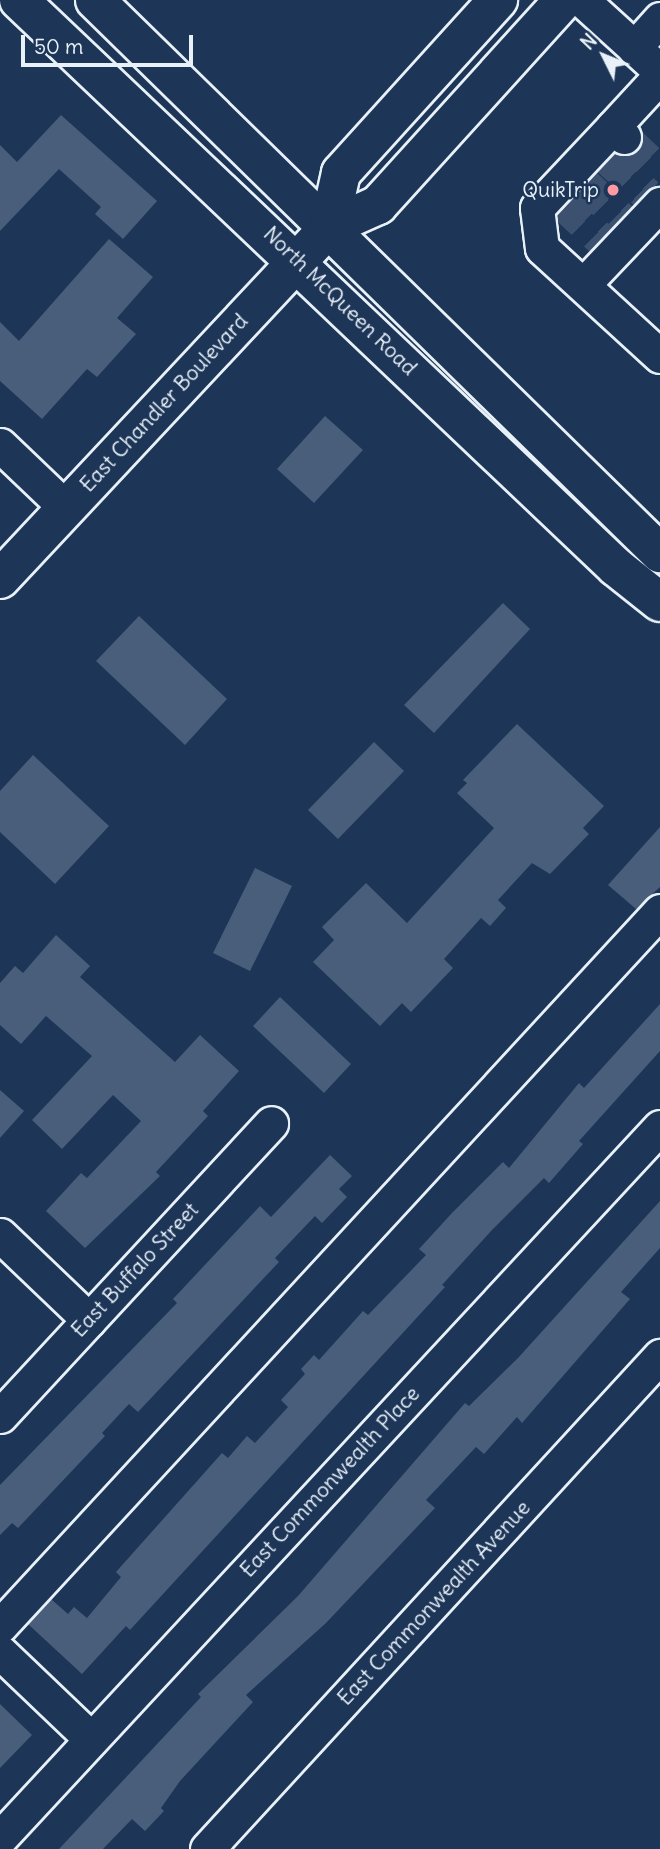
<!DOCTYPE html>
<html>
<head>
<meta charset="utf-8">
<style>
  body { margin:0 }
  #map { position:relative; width:660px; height:1849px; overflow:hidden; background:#1d3557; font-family:Delius,sans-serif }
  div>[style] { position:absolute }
  .building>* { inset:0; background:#495e7a }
  .minor-tunnel>* { height:33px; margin-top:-16.5px; transform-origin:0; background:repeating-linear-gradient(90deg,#3b516f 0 33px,transparent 0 50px) }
  .roads { filter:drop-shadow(2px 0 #e8f1f8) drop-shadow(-2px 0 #e8f1f8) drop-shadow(0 2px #e8f1f8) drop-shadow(0 -2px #e8f1f8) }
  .minor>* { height:33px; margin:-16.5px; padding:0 16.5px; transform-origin:16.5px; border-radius:16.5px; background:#1d3557 }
  .major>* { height:38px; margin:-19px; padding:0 19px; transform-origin:19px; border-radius:19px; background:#1d3557 }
  .dots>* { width:19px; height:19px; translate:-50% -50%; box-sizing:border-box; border:4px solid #1d3557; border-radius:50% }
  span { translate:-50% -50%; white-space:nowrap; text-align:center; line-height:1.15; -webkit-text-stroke:5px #1d3557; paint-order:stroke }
  .poi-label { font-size:21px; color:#e8f1f8 }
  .right { translate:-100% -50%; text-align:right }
  .street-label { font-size:21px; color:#e8f1f8 }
  .north { position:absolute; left:569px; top:21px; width:70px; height:70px; -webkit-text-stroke:5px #1d3557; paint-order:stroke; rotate:313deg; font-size:19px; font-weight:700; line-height:28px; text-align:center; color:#e8f1f8 }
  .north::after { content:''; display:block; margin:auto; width:24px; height:32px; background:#e8f1f8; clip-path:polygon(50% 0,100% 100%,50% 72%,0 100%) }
  .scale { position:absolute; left:21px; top:35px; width:172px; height:32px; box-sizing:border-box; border:4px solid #e8f1f8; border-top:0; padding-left:9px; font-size:21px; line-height:24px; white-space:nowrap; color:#e8f1f8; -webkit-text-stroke:5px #1d3557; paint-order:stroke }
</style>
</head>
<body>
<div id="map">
  <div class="building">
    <i style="clip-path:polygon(61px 115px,157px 201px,123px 239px,95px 214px,101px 207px,59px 169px,0 231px,0 145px,17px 162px)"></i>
    <i style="clip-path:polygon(109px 239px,153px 277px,117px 318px,136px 334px,97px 377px,87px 369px,42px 419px,0 381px,0 322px,19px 341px)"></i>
    <i style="clip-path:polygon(325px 416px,363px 450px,314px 503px,277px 469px)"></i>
    <i style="clip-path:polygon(503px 603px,530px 629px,434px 733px,404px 705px)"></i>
    <i style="clip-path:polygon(139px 616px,227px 699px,185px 745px,96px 661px)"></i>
    <i style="clip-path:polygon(517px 724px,604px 806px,583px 828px,589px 834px,550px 874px,532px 863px,498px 900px,506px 908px,490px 926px,481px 918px,444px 959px,453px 968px,411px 1012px,402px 1003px,380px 1026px,313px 962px,334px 940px,322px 927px,366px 883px,407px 923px,494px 828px,457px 793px,467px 783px,463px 780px)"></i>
    <i style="clip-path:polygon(374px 742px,404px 771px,338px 839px,308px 810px)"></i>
    <i style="clip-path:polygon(33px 755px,109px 826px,55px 884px,0 832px,0 791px)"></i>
    <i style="clip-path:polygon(660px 827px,660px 887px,636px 909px,608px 885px)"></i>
    <i style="clip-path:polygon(255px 868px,292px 886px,250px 971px,213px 953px)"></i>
    <i style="clip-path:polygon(56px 935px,90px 966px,80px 977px,175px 1062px,200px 1035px,239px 1071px,203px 1111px,208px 1116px,156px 1172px,160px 1176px,85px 1248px,46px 1211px,81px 1173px,87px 1178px,141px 1121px,113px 1095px,62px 1149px,32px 1120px,92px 1056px,46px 1016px,21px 1044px,0 1025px,0 983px,15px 966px,23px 973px)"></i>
    <i style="clip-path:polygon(280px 997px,351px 1064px,324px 1093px,253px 1026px)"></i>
    <i style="clip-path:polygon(660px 1004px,660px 1051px,579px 1141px,583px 1144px,549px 1183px,544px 1178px,492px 1230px,442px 1285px,445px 1287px,130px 1630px,126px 1626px,82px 1674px,28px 1624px,51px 1599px,68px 1614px,74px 1607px,87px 1618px,121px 1577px,116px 1572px,222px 1453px,228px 1458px,247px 1436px,255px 1443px,288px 1407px,281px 1400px,305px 1374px,301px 1369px,314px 1355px,319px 1360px,363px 1311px,368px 1315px,426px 1255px,419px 1249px,452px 1213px,503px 1162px,509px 1168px,579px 1083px,584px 1088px)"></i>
    <i style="clip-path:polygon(0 1090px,24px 1111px,0 1138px)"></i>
    <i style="clip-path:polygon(330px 1155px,352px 1176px,339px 1189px,347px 1197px,322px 1223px,315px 1216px,275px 1258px,279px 1262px,138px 1412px,129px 1404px,102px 1433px,105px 1436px,18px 1528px,12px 1523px,0 1535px,0 1485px,177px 1303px,173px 1299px,260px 1206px,271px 1217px)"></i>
    <i style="clip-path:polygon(660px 1201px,660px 1248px,621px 1292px,630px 1299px,522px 1423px,517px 1417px,484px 1454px,476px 1447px,426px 1500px,435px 1508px,326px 1623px,246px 1695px,253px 1702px,180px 1781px,161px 1808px,164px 1811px,145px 1831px,132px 1819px,103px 1849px,59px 1849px,201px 1697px,198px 1694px,298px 1596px,465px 1403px,469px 1406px,518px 1358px)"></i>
    <i style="clip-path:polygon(0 1704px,32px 1735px,0 1768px)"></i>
  </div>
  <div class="minor-tunnel">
    <i style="left:624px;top:137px;width:50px;rotate:43.4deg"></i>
    <i style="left:605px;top:156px;width:57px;rotate:42.1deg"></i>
    <i style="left:581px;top:180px;width:58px;rotate:43.6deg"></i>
    <i style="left:559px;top:200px;width:60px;rotate:43deg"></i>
  </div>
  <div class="roads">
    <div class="minor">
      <i style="left:582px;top:0;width:105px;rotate:42.3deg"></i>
      <i style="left:634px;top:48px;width:39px;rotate:-48deg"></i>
      <i style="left:613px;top:127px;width:69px;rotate:-47.3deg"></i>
      <i style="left:624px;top:137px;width:15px;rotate:-138deg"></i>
      <i style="left:613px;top:127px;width:111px;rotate:133.2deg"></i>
      <i style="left:537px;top:208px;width:40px;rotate:82.9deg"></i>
      <i style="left:542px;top:248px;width:160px;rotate:42.5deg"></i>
      <i style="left:583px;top:285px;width:112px;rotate:-46.5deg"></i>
      <i style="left:0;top:445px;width:91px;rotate:43.7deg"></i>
      <i style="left:0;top:1235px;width:123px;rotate:43.7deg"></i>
      <i style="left:0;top:1416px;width:399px;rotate:-47.2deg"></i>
      <i style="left:0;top:1626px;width:973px;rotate:-47.29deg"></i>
      <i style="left:0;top:1652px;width:126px;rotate:43.7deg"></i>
      <i style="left:0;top:1838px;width:970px;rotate:-47.13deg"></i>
      <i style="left:207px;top:1849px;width:670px;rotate:-47.42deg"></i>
    </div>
    <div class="major">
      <i style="left:19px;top:0;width:823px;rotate:43.52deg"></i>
      <i style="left:616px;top:567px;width:56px;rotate:38.5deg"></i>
      <i style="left:95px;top:0;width:791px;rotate:44.39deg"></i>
      <i style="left:329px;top:227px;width:55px;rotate:-77.5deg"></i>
      <i style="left:341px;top:173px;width:234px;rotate:-47.8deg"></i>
      <i style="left:0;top:579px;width:482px;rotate:-46.9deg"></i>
      <i style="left:329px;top:227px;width:54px;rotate:-24.2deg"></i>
      <i style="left:378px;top:205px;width:277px;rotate:-47.8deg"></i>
    </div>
  </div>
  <div class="dots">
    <i style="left:613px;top:190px;background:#ff9aa2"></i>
  </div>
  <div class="poi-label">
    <span class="right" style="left:599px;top:190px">QuikTrip</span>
  </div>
  <div class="street-label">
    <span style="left:340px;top:301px;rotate:44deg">North McQueen Road</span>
    <span style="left:164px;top:403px;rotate:-47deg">East Chandler Boulevard</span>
    <span style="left:135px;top:1270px;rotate:-47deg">East Buffalo Street</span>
    <span style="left:330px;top:1482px;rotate:-47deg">East Commonwealth Place</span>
    <span style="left:434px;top:1603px;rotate:-47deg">East Commonwealth Avenue</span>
  </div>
  <div class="north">N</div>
  <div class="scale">50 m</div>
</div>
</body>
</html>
